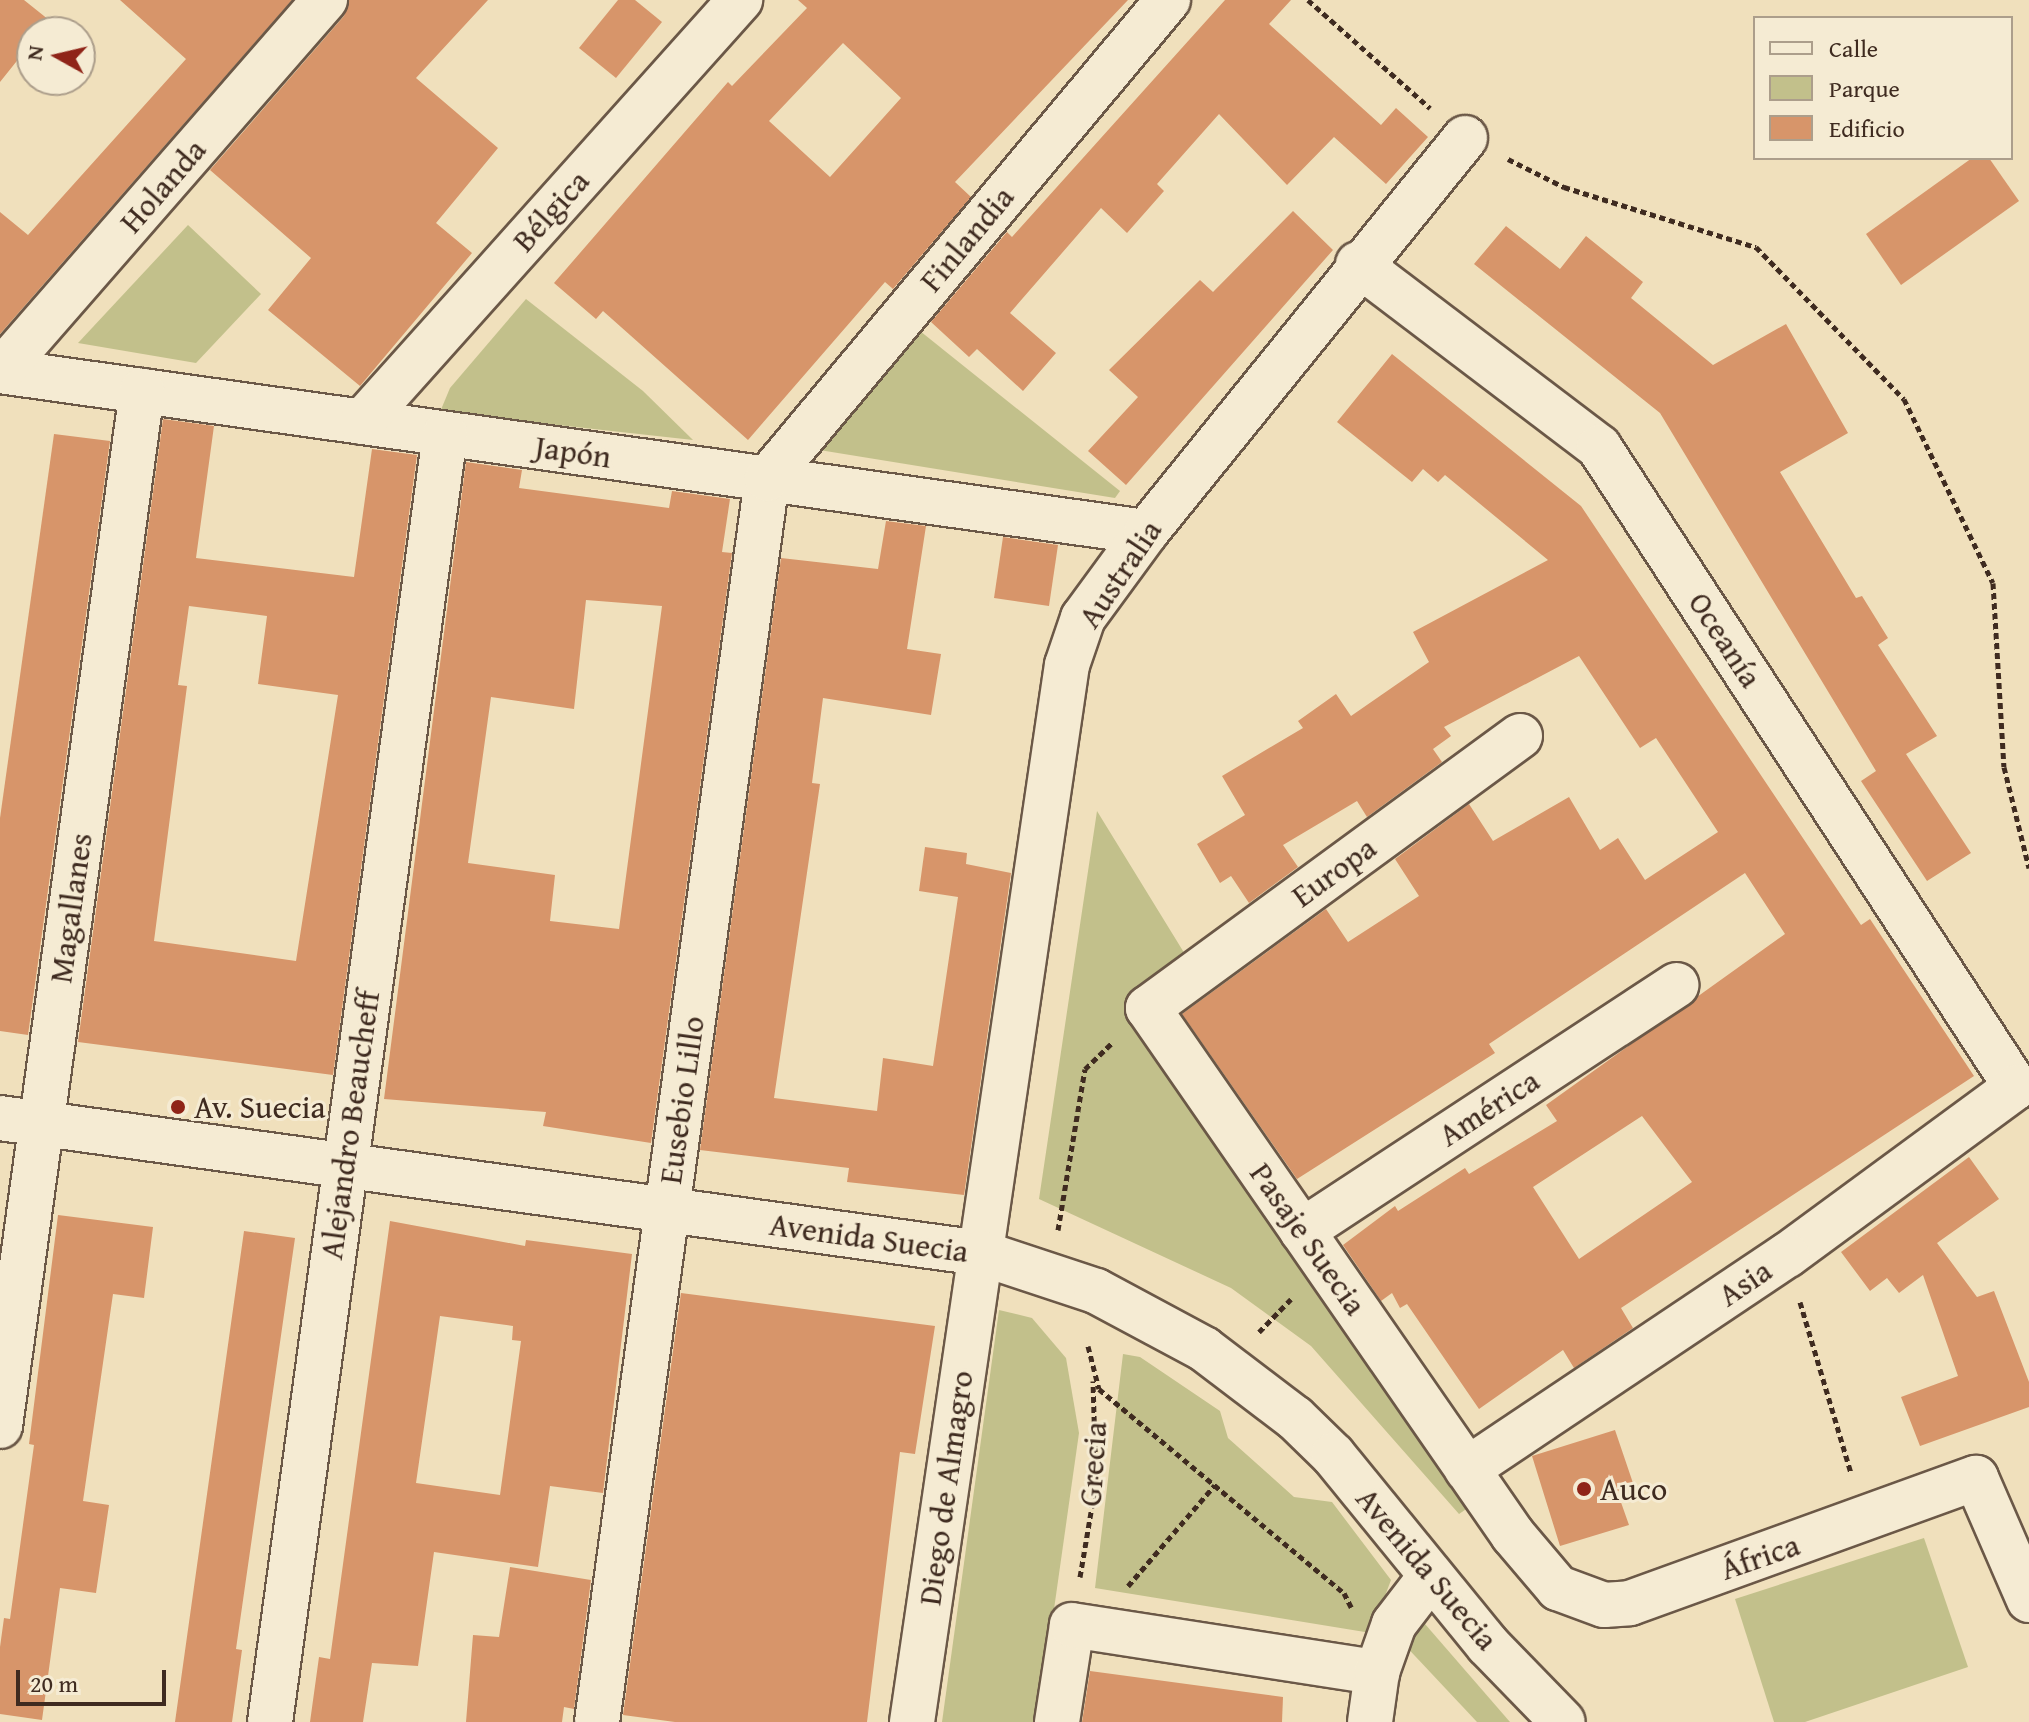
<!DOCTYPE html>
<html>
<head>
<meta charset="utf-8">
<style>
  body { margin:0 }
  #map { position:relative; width:2029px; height:1722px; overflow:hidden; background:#f0e0bc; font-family:"Gentium Book Plus",serif }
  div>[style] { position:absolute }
  .green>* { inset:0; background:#c2c08b }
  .building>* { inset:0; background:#d7956a }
  .path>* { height:5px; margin-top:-2.5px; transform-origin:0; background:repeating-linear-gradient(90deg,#3f2b20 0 6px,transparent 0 10px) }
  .roads { filter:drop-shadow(2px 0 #6b5847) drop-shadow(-2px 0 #6b5847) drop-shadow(0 2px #6b5847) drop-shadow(0 -2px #6b5847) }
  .street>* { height:44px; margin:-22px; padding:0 22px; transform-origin:22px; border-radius:22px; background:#f5ebd3 }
  .secondary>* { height:44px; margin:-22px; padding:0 22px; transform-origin:22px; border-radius:22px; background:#f5ebd3 }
  .dots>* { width:22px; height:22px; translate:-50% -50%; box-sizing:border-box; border:4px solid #f5ebd3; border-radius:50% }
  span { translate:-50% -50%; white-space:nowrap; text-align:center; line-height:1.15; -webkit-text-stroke:6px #f5ebd3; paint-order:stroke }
  .street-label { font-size:32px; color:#3f2b20 }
  .poi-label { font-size:32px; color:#3f2b20 }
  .left { translate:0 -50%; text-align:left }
  .legend { position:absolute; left:1753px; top:16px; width:260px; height:144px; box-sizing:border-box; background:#f5ebd3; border:2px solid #ac9e8b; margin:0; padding:10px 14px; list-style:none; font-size:24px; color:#3f2b20 }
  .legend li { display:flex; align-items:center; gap:16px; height:40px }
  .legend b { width:40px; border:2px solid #ac9e8b }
  .north { position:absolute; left:16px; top:16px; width:80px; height:80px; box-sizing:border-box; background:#f5ebd3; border:2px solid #ac9e8b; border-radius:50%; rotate:278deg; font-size:22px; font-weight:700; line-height:32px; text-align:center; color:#3f2b20 }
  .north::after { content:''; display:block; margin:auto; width:28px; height:36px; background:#8f2418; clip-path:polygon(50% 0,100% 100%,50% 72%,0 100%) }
  .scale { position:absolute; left:16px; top:1670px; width:150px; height:36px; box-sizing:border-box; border:4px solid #3f2b20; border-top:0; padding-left:10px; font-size:24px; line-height:28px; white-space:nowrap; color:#3f2b20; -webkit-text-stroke:6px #f5ebd3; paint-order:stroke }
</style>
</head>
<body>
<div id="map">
  <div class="green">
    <i style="clip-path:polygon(188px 225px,261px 294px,196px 363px,78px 343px)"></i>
    <i style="clip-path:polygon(526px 299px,643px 391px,693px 440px,440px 412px,450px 388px)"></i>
    <i style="clip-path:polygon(915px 327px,1120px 491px,1115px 498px,807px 448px)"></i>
    <i style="clip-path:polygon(1097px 811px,1191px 964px,1136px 1017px,1481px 1499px,1459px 1514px,1311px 1346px,1231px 1288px,1039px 1199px)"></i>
    <i style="clip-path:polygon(999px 1310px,1032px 1318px,1066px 1358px,1079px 1433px,1038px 1722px,942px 1722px)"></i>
    <i style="clip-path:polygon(1123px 1354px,1140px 1357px,1220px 1411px,1228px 1438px,1294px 1497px,1332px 1502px,1391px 1580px,1371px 1633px,1095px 1588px)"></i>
    <i style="clip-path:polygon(1924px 1538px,1968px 1667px,1805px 1722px,1774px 1722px,1735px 1599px)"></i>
    <i style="clip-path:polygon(1414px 1622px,1425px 1624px,1510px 1722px,1477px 1722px,1400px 1640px)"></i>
  </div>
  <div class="building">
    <i style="clip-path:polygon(0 0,24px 0,49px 20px,32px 32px,32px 42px,0 82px)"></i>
    <i style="clip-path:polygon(120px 0,292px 0,0 334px,0 212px,28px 235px,186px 59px)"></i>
    <i style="clip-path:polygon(349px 0,488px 0,416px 78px,498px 148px,436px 223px,472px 253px,360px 386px,268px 310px,311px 258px,210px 170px,344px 16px)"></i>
    <i style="clip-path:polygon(618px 0,635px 0,662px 22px,616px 78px,579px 48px)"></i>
    <i style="clip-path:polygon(evenodd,798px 0,1128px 0,955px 182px,971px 197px,893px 289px,885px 282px,748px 440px,603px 311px,596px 319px,554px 283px,728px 82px,732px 86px,807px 8px,798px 0,843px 43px,901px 98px,830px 177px,769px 121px,843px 43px)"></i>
    <i style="clip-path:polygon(1225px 0,1291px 0,1269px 24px,1381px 125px,1396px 108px,1428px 137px,1386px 184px,1334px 137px,1287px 185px,1219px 114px,1157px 184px,1164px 191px,1127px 233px,1101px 208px,1010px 313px,1056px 353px,1023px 391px,977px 349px,969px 357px,931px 322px,1007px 232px,1012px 237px)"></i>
    <i style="clip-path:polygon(1972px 158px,1989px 158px,2019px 201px,1901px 285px,1866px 234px)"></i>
    <i style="clip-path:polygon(1293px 211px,1333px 250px,1126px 485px,1088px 451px,1138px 397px,1109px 370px,1200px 280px,1213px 292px)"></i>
    <i style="clip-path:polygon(1506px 226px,1560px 269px,1586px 236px,1643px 282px,1631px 298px,1713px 365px,1786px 324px,1848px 433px,1780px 472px,1856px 598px,1862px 596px,1888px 638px,1878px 645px,1937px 736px,1906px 754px,1971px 853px,1927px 881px,1861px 781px,1876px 771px,1660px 413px,1474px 264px)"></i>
    <i style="clip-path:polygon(evenodd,1392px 354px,1581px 506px,1861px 925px,1870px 919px,1974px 1076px,1621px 1308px,1633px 1328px,1574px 1368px,1563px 1350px,1479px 1409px,1407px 1304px,1400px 1308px,1392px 1293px,1381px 1301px,1343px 1245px,1395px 1206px,1398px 1211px,1465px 1168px,1469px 1174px,1557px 1121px,1546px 1105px,1785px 934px,1745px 873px,1489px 1044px,1495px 1053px,1297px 1179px,1182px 1014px,1326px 909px,1348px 942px,1419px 896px,1395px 859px,1469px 804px,1493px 841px,1569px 797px,1600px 850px,1618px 838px,1645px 880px,1718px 832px,1656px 738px,1640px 748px,1579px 656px,1444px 727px,1451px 736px,1433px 749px,1442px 762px,1367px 817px,1357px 801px,1283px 845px,1298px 867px,1249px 903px,1231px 876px,1220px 883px,1197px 844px,1245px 815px,1222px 776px,1303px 728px,1298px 721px,1336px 694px,1351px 716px,1429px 662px,1413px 632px,1548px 560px,1445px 475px,1438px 482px,1423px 469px,1412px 482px,1337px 422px,1392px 354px,1642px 1116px,1692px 1182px,1579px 1259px,1533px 1187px,1642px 1116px)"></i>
    <i style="clip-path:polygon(evenodd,163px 419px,214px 426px,196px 558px,354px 577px,372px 449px,417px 455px,333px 1075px,78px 1042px,163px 419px,189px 606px,267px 616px,258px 684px,338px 695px,296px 961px,154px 941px,187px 686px,178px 685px,189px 606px)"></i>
    <i style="clip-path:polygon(54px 434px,110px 441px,28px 1035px,0 1031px,0 818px)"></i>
    <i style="clip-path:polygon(evenodd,466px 462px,522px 470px,519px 488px,669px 508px,672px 491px,730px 499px,722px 552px,732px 553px,651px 1143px,543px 1126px,546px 1112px,384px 1099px,466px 462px,586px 600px,662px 606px,619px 929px,550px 921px,555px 875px,468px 863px,491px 697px,574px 709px,586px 600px)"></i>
    <i style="clip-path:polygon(886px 521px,926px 526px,907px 649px,941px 654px,931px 715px,823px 698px,812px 783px,820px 784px,774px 1098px,877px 1111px,883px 1058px,933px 1066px,958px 897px,919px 891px,925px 847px,967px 853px,966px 864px,1011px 873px,964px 1195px,847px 1182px,849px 1168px,700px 1150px,781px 558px,878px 569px)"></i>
    <i style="clip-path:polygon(1003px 537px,1058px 545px,1049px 606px,994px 598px)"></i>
    <i style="clip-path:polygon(1969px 1157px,1999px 1199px,1937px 1243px,1977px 1297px,1994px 1291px,2029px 1382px,2029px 1407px,1920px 1446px,1901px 1397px,1958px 1376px,1923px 1275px,1899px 1293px,1887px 1278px,1870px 1291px,1841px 1252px)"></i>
    <i style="clip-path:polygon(58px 1215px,153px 1227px,144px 1298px,113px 1294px,83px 1501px,109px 1505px,96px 1593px,60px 1588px,42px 1720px,0 1714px,0 1647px,4px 1618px,10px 1619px,34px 1445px,29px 1444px)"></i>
    <i style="clip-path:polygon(evenodd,390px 1221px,525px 1246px,526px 1240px,632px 1254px,603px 1493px,550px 1486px,538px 1567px,434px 1552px,418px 1666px,372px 1663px,363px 1722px,310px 1722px,319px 1657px,330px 1659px,390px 1221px,440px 1316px,513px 1326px,512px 1340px,521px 1341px,500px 1495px,416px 1483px,440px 1316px)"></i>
    <i style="clip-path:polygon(244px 1231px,295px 1238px,236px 1649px,242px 1650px,232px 1722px,175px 1722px)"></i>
    <i style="clip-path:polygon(681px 1293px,935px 1326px,915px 1454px,900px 1452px,867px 1722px,675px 1722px,623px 1715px)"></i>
    <i style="clip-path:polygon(1615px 1430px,1634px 1486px,1617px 1491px,1629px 1525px,1560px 1546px,1532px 1456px)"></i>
    <i style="clip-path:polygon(510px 1567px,591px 1580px,574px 1709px,564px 1707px,562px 1722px,466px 1722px,473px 1635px,499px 1637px)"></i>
    <i style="clip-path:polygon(1090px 1671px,1283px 1697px,1282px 1722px,1082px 1722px)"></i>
  </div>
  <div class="path">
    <i style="left:1308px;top:0;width:163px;rotate:41.5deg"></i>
    <i style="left:1508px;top:159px;width:63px;rotate:26.6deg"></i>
    <i style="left:1564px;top:187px;width:201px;rotate:17.4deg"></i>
    <i style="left:1756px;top:247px;width:212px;rotate:45.8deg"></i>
    <i style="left:1904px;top:399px;width:204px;rotate:64.2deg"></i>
    <i style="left:1993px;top:583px;width:184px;rotate:86.6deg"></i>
    <i style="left:2004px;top:767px;width:104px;rotate:76.1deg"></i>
    <i style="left:1058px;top:1230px;width:163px;rotate:-80.5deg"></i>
    <i style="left:1085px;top:1069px;width:39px;rotate:-44deg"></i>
    <i style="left:1800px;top:1302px;width:178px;rotate:73.4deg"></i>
    <i style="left:1259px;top:1332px;width:46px;rotate:-45.9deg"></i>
    <i style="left:1088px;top:1346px;width:44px;rotate:75.7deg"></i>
    <i style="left:1099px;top:1389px;width:319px;rotate:39.8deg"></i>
    <i style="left:1344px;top:1593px;width:16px;rotate:63deg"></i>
    <i style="left:1080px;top:1577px;width:96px;rotate:-80.4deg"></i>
    <i style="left:1096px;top:1482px;width:101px;rotate:-91.7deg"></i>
    <i style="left:1128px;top:1586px;width:133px;rotate:-49.3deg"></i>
  </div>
  <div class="roads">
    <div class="street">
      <i style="left:1358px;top:264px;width:303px;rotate:37.2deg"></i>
      <i style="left:1599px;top:447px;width:764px;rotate:56.91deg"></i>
      <i style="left:2016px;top:1087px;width:284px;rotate:143.7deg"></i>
      <i style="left:1787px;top:1255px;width:385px;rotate:146.2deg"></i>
      <i style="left:0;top:371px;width:1157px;rotate:8deg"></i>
      <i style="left:1px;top:371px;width:493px;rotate:-48.9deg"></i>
      <i style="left:362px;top:422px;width:567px;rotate:-48.15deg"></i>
      <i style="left:1520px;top:736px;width:461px;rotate:143.8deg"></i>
      <i style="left:1148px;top:1008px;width:641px;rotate:55.29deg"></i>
      <i style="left:1513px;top:1535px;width:70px;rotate:49.7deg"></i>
      <i style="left:1558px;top:1588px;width:49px;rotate:20.3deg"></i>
      <i style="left:1604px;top:1605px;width:26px;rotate:-4deg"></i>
      <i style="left:1630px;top:1603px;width:368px;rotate:-19.9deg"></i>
      <i style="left:1976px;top:1478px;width:133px;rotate:66.5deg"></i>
      <i style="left:1302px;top:1231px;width:448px;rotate:-33.3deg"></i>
      <i style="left:0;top:1426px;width:1045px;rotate:-82.19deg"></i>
      <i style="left:270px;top:1722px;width:1300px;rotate:-82.26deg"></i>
      <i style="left:597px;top:1722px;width:1255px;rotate:-82.21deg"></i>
      <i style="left:767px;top:479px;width:625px;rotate:-50.07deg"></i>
      <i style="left:912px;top:1722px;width:1068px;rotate:-81.66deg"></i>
      <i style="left:1067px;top:665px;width:50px;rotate:-71.2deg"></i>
      <i style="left:1083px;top:618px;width:107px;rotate:-53.8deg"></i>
      <i style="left:1146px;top:532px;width:507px;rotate:-51deg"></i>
      <i style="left:1057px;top:1722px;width:98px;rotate:-81.2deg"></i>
      <i style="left:1072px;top:1625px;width:309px;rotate:8.8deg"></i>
      <i style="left:1370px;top:1722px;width:50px;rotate:-82deg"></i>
      <i style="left:1377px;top:1672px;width:51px;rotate:-70.5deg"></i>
      <i style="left:1394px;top:1624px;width:59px;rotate:-52.5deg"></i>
    </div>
    <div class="secondary">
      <i style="left:0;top:1118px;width:990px;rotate:7.84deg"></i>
      <i style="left:981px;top:1253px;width:121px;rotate:18.3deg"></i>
      <i style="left:1096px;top:1291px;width:123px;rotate:28.2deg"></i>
      <i style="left:1204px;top:1349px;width:114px;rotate:37.2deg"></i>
      <i style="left:1295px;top:1418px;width:53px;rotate:44.2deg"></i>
      <i style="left:1333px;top:1455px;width:245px;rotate:50.8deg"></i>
      <i style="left:1488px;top:1645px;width:107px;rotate:45.8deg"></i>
    </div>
  </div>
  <div class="dots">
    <i style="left:178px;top:1107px;background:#8f2418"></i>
    <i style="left:1584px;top:1489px;background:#8f2418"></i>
  </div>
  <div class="street-label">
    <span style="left:163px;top:186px;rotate:-49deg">Holanda</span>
    <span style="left:551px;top:211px;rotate:-48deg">Bélgica</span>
    <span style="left:967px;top:239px;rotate:-50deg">Finlandia</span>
    <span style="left:573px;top:452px;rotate:8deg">Japón</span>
    <span style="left:1120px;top:574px;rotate:-56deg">Australia</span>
    <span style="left:1725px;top:640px;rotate:57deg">Oceanía</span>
    <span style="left:1334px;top:872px;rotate:-36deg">Europa</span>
    <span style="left:71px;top:908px;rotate:-82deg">Magallanes</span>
    <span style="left:682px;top:1100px;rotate:-82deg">Eusebio Lillo</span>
    <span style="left:1489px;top:1108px;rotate:-33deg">América</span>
    <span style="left:350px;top:1125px;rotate:-82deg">Alejandro Beaucheff</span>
    <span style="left:869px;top:1238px;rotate:8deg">Avenida Suecia</span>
    <span style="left:1308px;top:1239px;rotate:55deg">Pasaje Suecia</span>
    <span style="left:1745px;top:1283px;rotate:-34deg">Asia</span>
    <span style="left:1093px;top:1464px;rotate:-86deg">Grecia</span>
    <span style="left:946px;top:1488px;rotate:-82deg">Diego de Almagro</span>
    <span style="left:1760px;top:1557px;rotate:-19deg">África</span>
    <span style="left:1427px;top:1569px;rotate:50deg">Avenida Suecia</span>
  </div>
  <div class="poi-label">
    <span class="left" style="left:194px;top:1107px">Av. Suecia</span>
    <span class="left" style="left:1600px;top:1489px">Auco</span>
  </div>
  <ul class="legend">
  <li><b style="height:10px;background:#f5ebd3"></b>Calle</li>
  <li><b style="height:22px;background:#c2c08b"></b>Parque</li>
  <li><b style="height:22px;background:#d7956a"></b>Edificio</li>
  </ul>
  <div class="north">N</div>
  <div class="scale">20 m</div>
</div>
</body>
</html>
